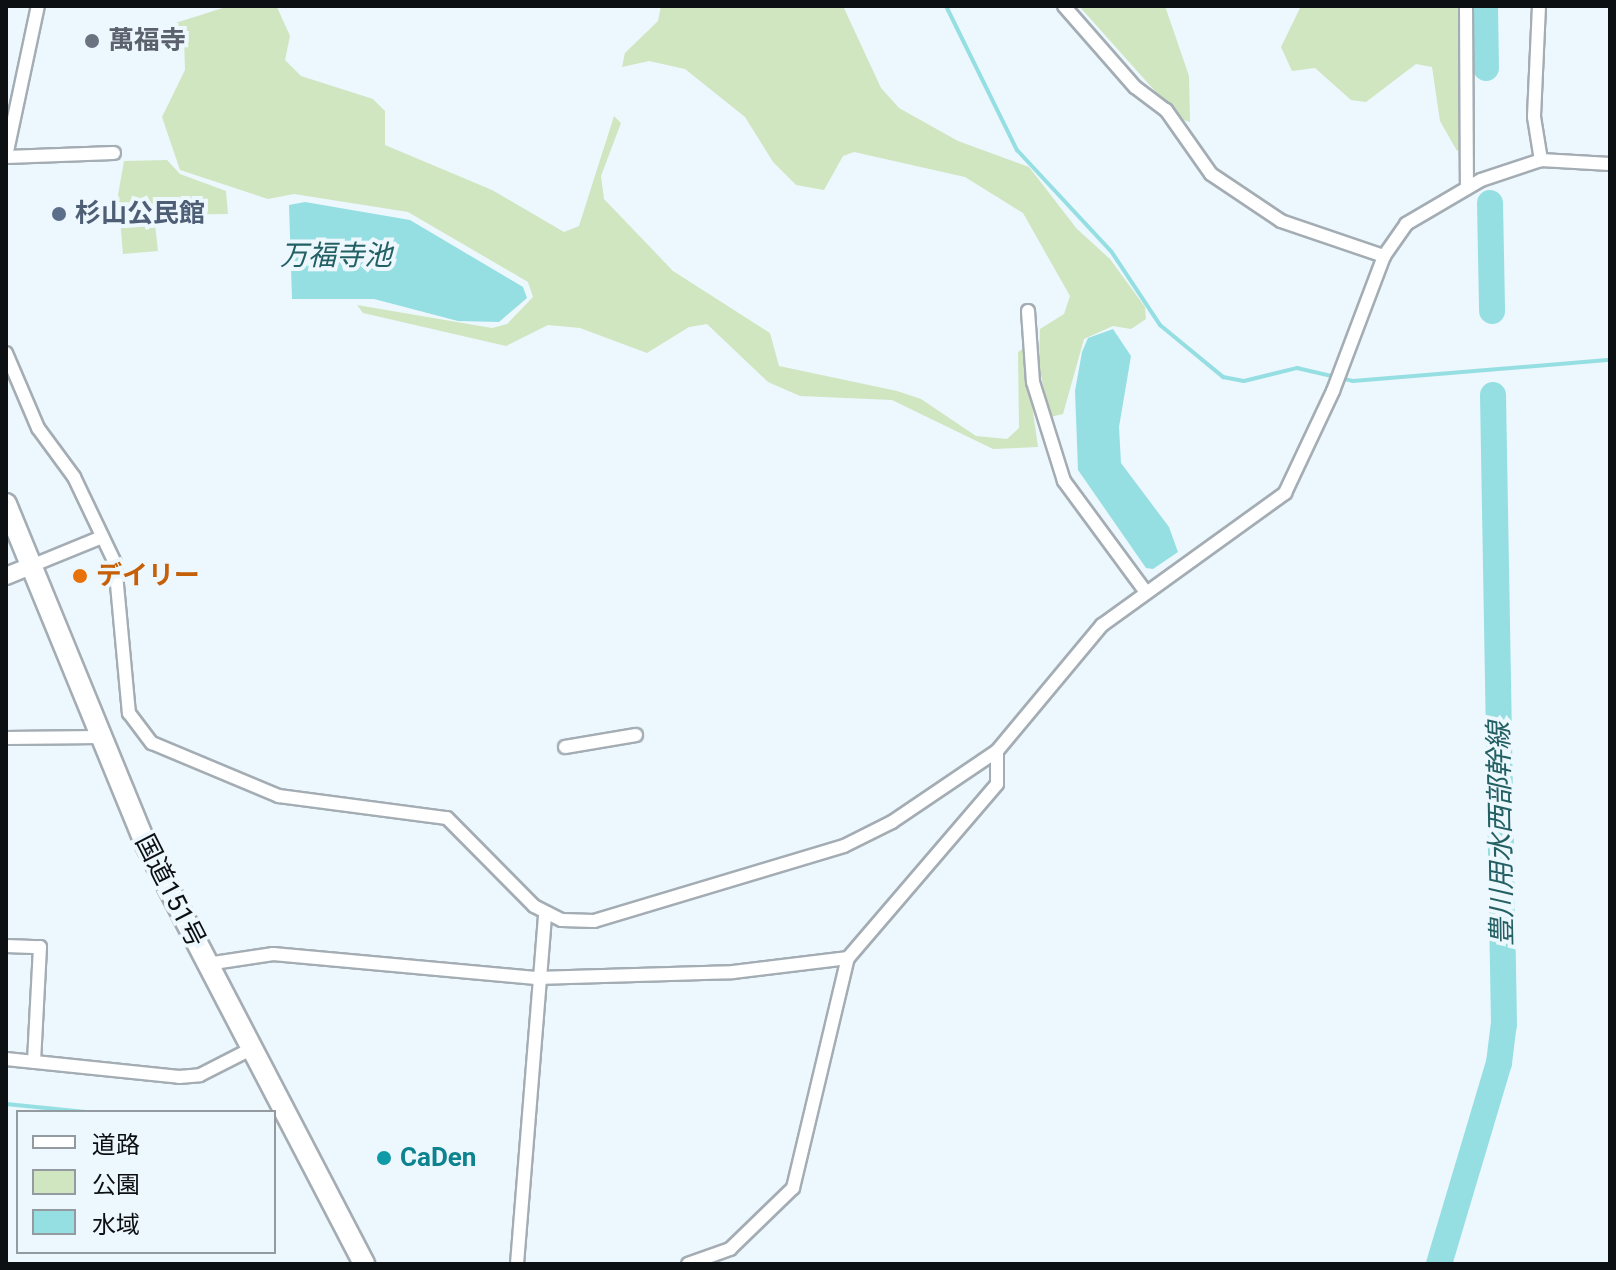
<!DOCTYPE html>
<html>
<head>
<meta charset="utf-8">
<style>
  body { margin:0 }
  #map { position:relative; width:1616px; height:1270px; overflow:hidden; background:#edf7fe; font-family:Roboto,"Noto Sans JP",sans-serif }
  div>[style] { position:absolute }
  .green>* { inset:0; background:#d0e6c0 }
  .water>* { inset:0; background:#95dfe3 }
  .stream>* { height:4px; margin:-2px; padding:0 2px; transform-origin:2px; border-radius:2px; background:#95dfe3 }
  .river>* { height:26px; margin:-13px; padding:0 13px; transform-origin:13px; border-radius:13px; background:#95dfe3 }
  .roads { filter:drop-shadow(2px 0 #a4adb4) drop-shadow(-2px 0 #a4adb4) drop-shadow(0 2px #a4adb4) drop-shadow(0 -2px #a4adb4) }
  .minor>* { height:12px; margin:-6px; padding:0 6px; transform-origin:6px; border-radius:6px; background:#fff }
  .tertiary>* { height:16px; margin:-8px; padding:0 8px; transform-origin:8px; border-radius:8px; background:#fff }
  .trunk>* { height:20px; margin:-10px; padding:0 10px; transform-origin:10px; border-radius:10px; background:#fff }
  .dots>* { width:22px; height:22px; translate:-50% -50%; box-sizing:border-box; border:4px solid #edf7fe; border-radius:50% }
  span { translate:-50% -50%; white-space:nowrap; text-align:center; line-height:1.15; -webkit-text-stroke:8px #edf7fe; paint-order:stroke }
  .worship-label { font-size:26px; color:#5b616d; font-weight:700 }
  .left { translate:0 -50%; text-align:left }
  .service-label { font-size:26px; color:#4e5e75; font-weight:700 }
  .food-label { font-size:26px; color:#c56008; font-weight:700 }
  .street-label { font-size:26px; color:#0d1012 }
  .culture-label { font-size:26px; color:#0d838f; font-weight:700 }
  .water-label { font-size:28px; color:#236063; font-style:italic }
  .frame { position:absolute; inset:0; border:8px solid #0d1012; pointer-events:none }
  .legend { position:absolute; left:16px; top:1110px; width:260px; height:144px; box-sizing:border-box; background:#edf7fe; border:2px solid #939ba0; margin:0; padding:10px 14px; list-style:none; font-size:24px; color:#0d1012 }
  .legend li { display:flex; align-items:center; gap:16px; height:40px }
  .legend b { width:40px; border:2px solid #939ba0 }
</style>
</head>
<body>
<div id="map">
  <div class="green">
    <i style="clip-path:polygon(229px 6px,277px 7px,290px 36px,285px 60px,301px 76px,373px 99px,385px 111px,385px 145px,492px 190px,564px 232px,579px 226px,614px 116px,621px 123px,601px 176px,604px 199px,673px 271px,770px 333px,779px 366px,897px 391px,921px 399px,976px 436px,1007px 439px,1019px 428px,1018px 352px,1024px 348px,1038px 447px,993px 449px,892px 400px,800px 396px,768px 382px,707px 324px,689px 327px,647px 353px,580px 328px,548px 325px,506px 346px,363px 313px,357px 305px,492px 328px,507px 324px,533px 297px,528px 282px,408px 212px,294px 194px,268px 199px,180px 170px,162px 117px,185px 70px,184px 37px,166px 26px)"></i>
    <i style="clip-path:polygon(661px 6px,843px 6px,881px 88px,899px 108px,958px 141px,1029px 167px,1077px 229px,1110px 259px,1145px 307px,1146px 319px,1131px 329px,1113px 326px,1084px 339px,1063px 414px,1050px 417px,1039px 366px,1040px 329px,1064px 314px,1070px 296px,1023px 213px,965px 177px,854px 152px,843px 156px,824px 190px,796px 185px,773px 162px,745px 117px,685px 69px,649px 61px,622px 67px,625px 53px,658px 21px)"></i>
    <i style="clip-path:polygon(1079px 6px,1165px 6px,1189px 76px,1190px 122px,1180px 119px)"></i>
    <i style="clip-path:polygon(1301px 6px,1459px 6px,1463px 146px,1457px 151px,1440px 121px,1432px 67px,1416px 64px,1366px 102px,1351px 100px,1315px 68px,1292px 71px,1281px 47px)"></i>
    <i style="clip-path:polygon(167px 160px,180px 174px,226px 191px,228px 214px,154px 215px,158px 251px,123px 254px,118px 195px,124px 161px)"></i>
  </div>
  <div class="water">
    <i style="clip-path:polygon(305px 202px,410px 220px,523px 287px,527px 298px,499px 322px,458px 321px,374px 299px,292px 299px,289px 205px)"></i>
    <i style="clip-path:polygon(1113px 329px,1131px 356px,1119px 427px,1121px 463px,1169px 527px,1178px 552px,1153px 569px,1146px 568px,1078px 470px,1075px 391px,1082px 352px,1088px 338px)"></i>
  </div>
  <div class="stream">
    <i style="left:946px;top:6px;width:161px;rotate:63.8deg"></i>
    <i style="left:1017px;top:150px;width:138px;rotate:47.1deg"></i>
    <i style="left:1111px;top:251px;width:89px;rotate:56.5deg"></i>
    <i style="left:1160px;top:325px;width:82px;rotate:39.5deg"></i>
    <i style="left:1223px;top:377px;width:21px;rotate:11deg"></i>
    <i style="left:1244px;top:381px;width:55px;rotate:-13.8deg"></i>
    <i style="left:1297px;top:368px;width:57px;rotate:13.1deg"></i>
    <i style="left:1353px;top:381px;width:258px;rotate:-4.7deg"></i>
    <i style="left:6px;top:1104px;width:80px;rotate:5.7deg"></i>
  </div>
  <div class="river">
    <i style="left:1485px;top:6px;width:62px;rotate:89.1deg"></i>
    <i style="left:1490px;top:203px;width:108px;rotate:88.9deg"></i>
    <i style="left:1439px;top:1264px;width:210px;rotate:-73.4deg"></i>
    <i style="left:1499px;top:1063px;width:38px;rotate:-83deg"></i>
    <i style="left:1504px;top:1025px;width:630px;rotate:-91deg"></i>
  </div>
  <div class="roads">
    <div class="minor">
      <i style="left:1064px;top:6px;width:108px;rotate:48.8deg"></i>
      <i style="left:1135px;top:87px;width:39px;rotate:37deg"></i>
      <i style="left:1166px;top:110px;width:78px;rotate:54.9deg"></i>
      <i style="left:1211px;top:174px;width:84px;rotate:33.9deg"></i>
      <i style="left:1281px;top:221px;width:109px;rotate:18.8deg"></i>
      <i style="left:1466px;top:6px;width:181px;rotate:89.7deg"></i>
      <i style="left:1539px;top:6px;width:111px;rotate:92.6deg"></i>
      <i style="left:1534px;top:117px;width:44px;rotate:80.8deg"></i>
      <i style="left:6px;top:156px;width:153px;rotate:-78deg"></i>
      <i style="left:6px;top:157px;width:108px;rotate:-2.1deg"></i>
      <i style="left:1028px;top:311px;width:71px;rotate:86deg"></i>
      <i style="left:1033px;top:382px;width:104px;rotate:72.6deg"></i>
      <i style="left:1064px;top:481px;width:137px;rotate:53.6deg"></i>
      <i style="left:6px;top:353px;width:82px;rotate:66.9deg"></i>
      <i style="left:38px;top:428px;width:61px;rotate:53.7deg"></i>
      <i style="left:74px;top:477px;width:95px;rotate:64.5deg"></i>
      <i style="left:115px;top:563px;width:151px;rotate:84.7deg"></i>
      <i style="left:129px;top:713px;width:38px;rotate:53deg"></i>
      <i style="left:152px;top:743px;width:138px;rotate:22.7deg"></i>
      <i style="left:279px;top:796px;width:169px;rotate:7.5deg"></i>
      <i style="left:447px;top:818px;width:124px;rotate:45.3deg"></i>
      <i style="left:534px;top:906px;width:31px;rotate:27deg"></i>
      <i style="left:562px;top:920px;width:32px;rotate:2deg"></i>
      <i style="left:594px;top:921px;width:261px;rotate:-16.7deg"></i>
      <i style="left:844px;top:846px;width:54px;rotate:-26.6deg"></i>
      <i style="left:892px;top:822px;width:127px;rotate:-34.1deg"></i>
      <i style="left:997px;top:751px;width:164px;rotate:-50.2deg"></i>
      <i style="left:1102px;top:625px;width:226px;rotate:-35.8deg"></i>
      <i style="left:1285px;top:493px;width:113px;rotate:-64.8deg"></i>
      <i style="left:1333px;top:391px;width:144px;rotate:-69.3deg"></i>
      <i style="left:1384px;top:256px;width:39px;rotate:-55deg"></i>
      <i style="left:1406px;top:224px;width:87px;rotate:-30.4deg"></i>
      <i style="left:1481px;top:180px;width:63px;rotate:-18.4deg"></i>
      <i style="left:1541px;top:160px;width:69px;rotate:3.3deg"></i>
      <i style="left:31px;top:566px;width:77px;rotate:-22.2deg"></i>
      <i style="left:6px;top:738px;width:94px;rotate:-0.6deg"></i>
      <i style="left:565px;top:747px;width:72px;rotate:-9.6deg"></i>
      <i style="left:6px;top:946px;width:34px;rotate:2deg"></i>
      <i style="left:40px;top:947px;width:115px;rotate:93deg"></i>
      <i style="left:207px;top:964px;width:67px;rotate:-8.6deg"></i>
      <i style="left:273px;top:954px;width:264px;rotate:5.2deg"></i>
      <i style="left:536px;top:978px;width:197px;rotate:-1.7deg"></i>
      <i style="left:733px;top:972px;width:116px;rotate:-6.9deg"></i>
      <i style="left:6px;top:1059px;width:174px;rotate:5.9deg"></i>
      <i style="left:179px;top:1077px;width:21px;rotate:-5deg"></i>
      <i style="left:200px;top:1075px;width:57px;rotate:-27deg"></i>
      <i style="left:517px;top:1264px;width:352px;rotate:-85.4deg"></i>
      <i style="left:688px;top:1264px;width:45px;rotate:-19.7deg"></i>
      <i style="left:730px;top:1249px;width:88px;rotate:-44.1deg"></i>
      <i style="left:793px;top:1188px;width:236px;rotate:-76.6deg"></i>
      <i style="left:848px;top:958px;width:229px;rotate:-49.4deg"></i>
      <i style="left:997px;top:784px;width:33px;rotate:-90deg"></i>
    </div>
    <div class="tertiary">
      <i style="left:6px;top:576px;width:27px;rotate:-22deg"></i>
    </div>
    <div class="trunk">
      <i style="left:6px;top:504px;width:364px;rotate:67.7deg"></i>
      <i style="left:144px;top:841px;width:477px;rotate:62.5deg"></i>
    </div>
  </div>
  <div class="dots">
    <i style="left:92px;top:41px;background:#6b7280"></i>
    <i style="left:59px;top:214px;background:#5c6f8a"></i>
    <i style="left:80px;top:576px;background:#e8710a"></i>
    <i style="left:384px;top:1158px;background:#0f9aa8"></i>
  </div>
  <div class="worship-label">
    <span class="left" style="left:108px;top:41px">萬福寺</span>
  </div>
  <div class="service-label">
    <span class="left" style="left:75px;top:214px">杉山公民館</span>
  </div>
  <div class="food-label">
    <span class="left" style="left:96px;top:576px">デイリー</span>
  </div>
  <div class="street-label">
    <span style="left:170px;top:891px;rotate:63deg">国道151号</span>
  </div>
  <div class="culture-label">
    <span class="left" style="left:400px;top:1158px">CaDen</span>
  </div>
  <div class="water-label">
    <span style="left:336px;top:256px">万福寺池</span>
    <span style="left:1501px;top:834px;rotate:-91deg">豊川用水西部幹線</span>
  </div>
  <div class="frame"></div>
  <ul class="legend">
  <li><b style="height:10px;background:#fff"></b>道路</li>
  <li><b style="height:22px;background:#d0e6c0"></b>公園</li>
  <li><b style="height:22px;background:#95dfe3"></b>水域</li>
  </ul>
</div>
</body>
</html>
